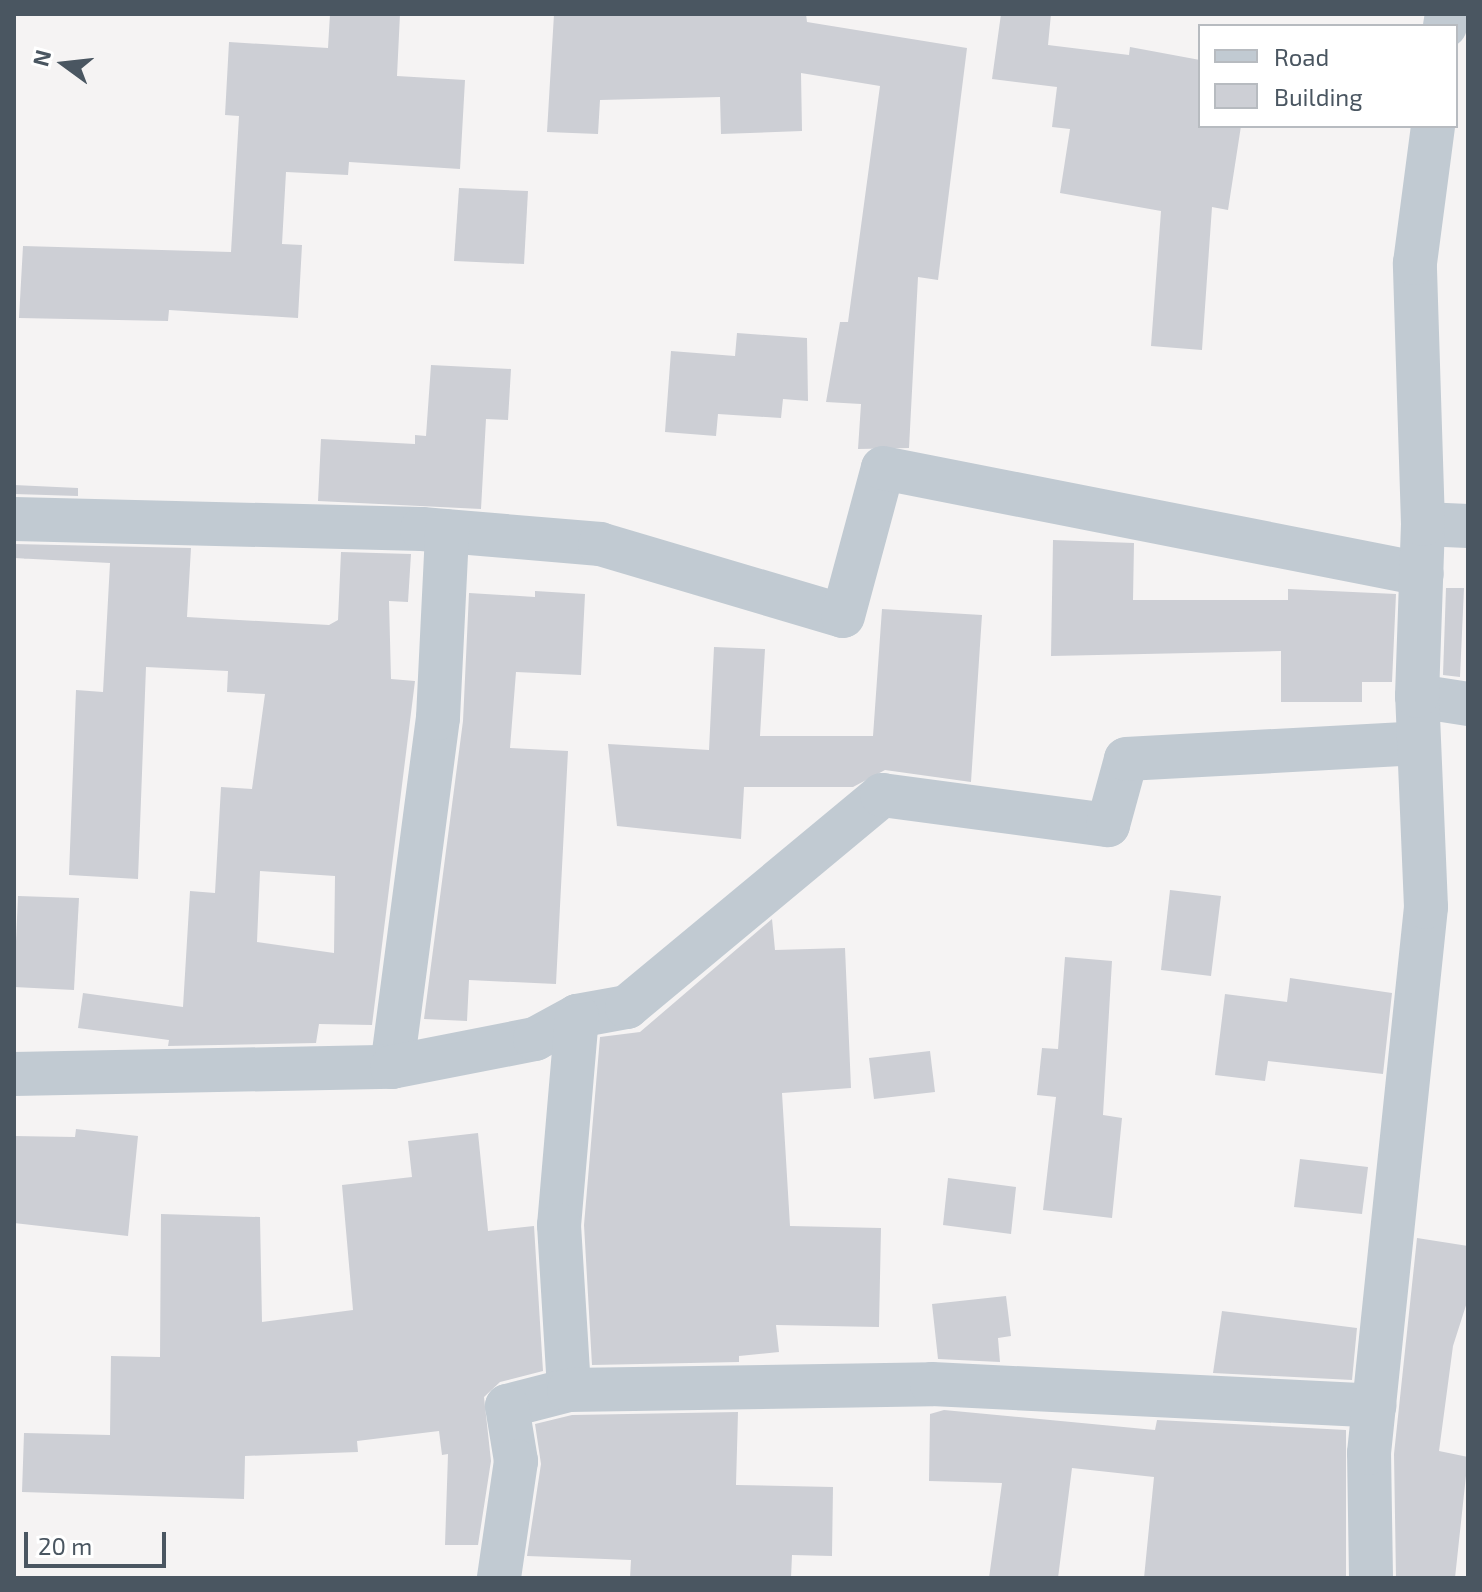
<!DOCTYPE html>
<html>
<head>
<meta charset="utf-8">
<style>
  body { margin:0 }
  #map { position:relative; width:1482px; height:1592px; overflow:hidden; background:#f5f3f3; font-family:"Exo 2",sans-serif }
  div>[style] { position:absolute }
  .building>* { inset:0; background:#cdcfd5 }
  .minor>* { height:44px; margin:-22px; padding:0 22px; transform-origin:22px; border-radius:22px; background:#c1cad2 }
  span { translate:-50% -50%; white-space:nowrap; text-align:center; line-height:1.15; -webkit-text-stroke:7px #fff; paint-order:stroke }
  .frame { position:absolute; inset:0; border:16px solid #4a5661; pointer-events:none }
  .legend { position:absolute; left:1198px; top:24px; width:260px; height:104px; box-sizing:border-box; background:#fff; border:2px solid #b7bbc0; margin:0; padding:10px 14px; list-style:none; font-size:24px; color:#4a5661 }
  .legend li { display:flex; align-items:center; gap:16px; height:40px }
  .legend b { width:40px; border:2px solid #b7bbc0 }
  .north { position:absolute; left:24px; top:24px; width:80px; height:80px; -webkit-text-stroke:6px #fff; paint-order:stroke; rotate:285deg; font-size:22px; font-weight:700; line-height:32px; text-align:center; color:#4a5661 }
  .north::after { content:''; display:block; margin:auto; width:28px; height:36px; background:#4a5661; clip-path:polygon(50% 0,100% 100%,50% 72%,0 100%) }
  .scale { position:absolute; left:24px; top:1532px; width:142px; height:36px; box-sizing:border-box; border:4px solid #4a5661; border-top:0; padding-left:10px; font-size:24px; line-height:28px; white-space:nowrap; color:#4a5661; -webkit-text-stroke:6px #fff; paint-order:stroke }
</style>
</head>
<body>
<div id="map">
  <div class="building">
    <i style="clip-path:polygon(330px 14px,400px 14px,397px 76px,465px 80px,460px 169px,349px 162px,348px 175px,286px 172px,282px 244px,302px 245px,298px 318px,169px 310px,168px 321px,19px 318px,23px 246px,231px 252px,239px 116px,225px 115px,229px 42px,328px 48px)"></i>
    <i style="clip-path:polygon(554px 14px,806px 14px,807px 22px,967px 48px,938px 280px,918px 277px,909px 448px,858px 449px,861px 404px,826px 402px,840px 322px,848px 322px,880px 86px,801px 73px,802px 131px,721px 134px,720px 97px,600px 100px,598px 134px,547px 132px)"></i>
    <i style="clip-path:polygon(1001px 14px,1051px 14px,1048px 45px,1129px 55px,1130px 47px,1200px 60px,1200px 126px,1241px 126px,1228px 210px,1212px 207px,1202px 350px,1151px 346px,1161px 211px,1060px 193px,1070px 129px,1052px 127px,1057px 87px,992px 79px)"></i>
    <i style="clip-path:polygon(459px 188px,528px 191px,524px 264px,454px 261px)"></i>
    <i style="clip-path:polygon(737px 333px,807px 338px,808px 401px,783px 399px,781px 418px,718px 414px,716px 436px,665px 432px,671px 351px,735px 356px)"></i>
    <i style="clip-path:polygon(431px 365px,511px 369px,508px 420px,486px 419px,481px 509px,318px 501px,321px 439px,415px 444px,415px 435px,426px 436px)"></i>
    <i style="clip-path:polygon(14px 485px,78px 488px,78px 496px,14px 494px)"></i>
    <i style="clip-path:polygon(1053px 540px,1134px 543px,1133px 600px,1288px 600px,1288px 589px,1396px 594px,1392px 682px,1362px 682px,1362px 702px,1281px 702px,1281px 651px,1051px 656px)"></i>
    <i style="clip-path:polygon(evenodd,14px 544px,191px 548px,187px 617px,329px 625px,338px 620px,341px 552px,411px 554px,408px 602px,389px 601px,391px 679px,415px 681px,372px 1025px,319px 1024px,316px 1043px,168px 1046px,169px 1040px,78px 1028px,83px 993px,183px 1007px,190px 891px,215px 893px,221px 787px,252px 789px,265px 694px,227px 692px,228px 671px,146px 667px,138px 879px,69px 875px,76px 690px,103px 692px,110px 563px,14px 558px,14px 544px,260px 871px,335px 876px,334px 953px,257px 942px,260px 871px)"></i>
    <i style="clip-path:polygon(1446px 588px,1464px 588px,1460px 677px,1443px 675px)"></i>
    <i style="clip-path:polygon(535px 591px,585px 594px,581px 675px,516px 672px,510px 748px,568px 751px,556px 984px,469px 980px,467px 1021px,424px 1019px,463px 721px,469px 593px,535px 597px)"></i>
    <i style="clip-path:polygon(882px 609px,982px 615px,971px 782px,885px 770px,853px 787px,744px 787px,741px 839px,617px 826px,608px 744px,709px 750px,714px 647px,765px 649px,760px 736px,873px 736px)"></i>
    <i style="clip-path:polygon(1170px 890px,1221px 896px,1211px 976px,1161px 970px)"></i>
    <i style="clip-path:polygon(18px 896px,79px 898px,74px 990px,14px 987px)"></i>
    <i style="clip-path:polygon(772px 919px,775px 950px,845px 948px,851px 1088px,782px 1093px,790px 1226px,881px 1228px,879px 1327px,776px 1325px,779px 1352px,739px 1356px,739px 1362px,592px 1365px,584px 1225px,600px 1037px,640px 1032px)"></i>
    <i style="clip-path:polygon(1065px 957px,1112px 961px,1103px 1115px,1122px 1118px,1112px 1218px,1043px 1210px,1056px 1097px,1037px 1095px,1042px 1048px,1058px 1049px)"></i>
    <i style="clip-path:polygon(1290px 978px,1392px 993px,1383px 1074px,1268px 1061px,1265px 1081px,1215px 1075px,1225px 994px,1287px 1002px)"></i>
    <i style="clip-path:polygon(930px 1051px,935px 1092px,874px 1099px,869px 1058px)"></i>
    <i style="clip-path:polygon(76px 1129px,138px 1136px,128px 1236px,14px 1223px,14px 1136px,75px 1137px)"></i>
    <i style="clip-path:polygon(478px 1133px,488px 1231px,534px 1226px,543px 1371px,500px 1382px,484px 1397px,491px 1461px,478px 1545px,445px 1545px,448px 1454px,442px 1455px,439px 1431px,357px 1441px,358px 1452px,245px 1456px,244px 1499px,22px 1492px,24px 1433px,110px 1435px,111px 1356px,160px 1357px,161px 1214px,260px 1217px,262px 1322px,353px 1310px,342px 1185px,412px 1177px,408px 1141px)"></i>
    <i style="clip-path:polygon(1300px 1159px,1368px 1167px,1362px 1214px,1294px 1207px)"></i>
    <i style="clip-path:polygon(948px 1178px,1016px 1187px,1011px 1234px,943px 1225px)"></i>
    <i style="clip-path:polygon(1417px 1238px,1468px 1246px,1468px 1299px,1453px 1346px,1439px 1451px,1468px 1457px,1455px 1578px,1396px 1578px,1394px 1454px)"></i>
    <i style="clip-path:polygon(1006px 1296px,1011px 1336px,998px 1338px,1000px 1362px,938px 1359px,932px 1304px)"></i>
    <i style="clip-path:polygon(1222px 1311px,1357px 1328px,1352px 1380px,1213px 1373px)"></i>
    <i style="clip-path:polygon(944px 1410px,1155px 1430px,1157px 1420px,1346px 1430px,1346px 1578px,1144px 1578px,1154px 1477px,1072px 1468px,1058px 1578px,989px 1578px,1002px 1483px,929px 1481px,930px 1414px)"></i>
    <i style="clip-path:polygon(738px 1412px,736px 1485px,833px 1487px,832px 1556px,792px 1555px,791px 1578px,630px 1578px,631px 1560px,527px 1556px,541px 1464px,535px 1424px,572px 1415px)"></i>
  </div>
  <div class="minor">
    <i style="left:1445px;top:26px;width:12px;rotate:-81deg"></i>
    <i style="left:14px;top:519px;width:408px;rotate:1.4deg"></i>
    <i style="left:422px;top:529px;width:179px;rotate:4.8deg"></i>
    <i style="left:600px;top:544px;width:253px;rotate:16.5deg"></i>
    <i style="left:843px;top:616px;width:153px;rotate:-74.9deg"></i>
    <i style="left:883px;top:468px;width:549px;rotate:11.13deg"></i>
    <i style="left:1423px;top:524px;width:45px;rotate:2.5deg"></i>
    <i style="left:1417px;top:696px;width:52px;rotate:8.9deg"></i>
    <i style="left:577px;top:1016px;width:51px;rotate:-10.2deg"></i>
    <i style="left:627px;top:1007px;width:332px;rotate:-39.7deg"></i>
    <i style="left:882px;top:795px;width:228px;rotate:7.6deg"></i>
    <i style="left:1108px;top:825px;width:68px;rotate:-74.7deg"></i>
    <i style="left:1126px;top:759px;width:293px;rotate:-3.1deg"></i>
    <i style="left:392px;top:1067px;width:352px;rotate:-82.5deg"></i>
    <i style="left:438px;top:718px;width:187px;rotate:-87.2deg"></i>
    <i style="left:14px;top:1074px;width:378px;rotate:-1.1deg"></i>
    <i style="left:392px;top:1067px;width:146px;rotate:-11.1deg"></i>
    <i style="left:535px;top:1039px;width:48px;rotate:-28.7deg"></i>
    <i style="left:577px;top:1016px;width:210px;rotate:94.9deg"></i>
    <i style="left:559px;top:1225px;width:165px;rotate:86.5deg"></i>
    <i style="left:569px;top:1390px;width:64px;rotate:165.5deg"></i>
    <i style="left:507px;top:1406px;width:56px;rotate:80.7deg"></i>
    <i style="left:516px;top:1461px;width:118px;rotate:98.3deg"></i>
    <i style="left:569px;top:1390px;width:363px;rotate:-0.9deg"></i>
    <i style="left:932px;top:1384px;width:443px;rotate:2.8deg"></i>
    <i style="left:1371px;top:1578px;width:125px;rotate:-90.9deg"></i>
    <i style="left:1369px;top:1453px;width:549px;rotate:-84.04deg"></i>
    <i style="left:1426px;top:907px;width:211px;rotate:-92.4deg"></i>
    <i style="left:1417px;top:696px;width:172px;rotate:-88deg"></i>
    <i style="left:1423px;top:524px;width:261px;rotate:-91.8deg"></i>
    <i style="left:1415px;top:263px;width:138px;rotate:-82.5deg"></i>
  </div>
  <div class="frame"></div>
  <ul class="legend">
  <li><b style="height:10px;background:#c1cad2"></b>Road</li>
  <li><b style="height:22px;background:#cdcfd5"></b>Building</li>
  </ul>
  <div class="north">N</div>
  <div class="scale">20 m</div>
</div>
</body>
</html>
